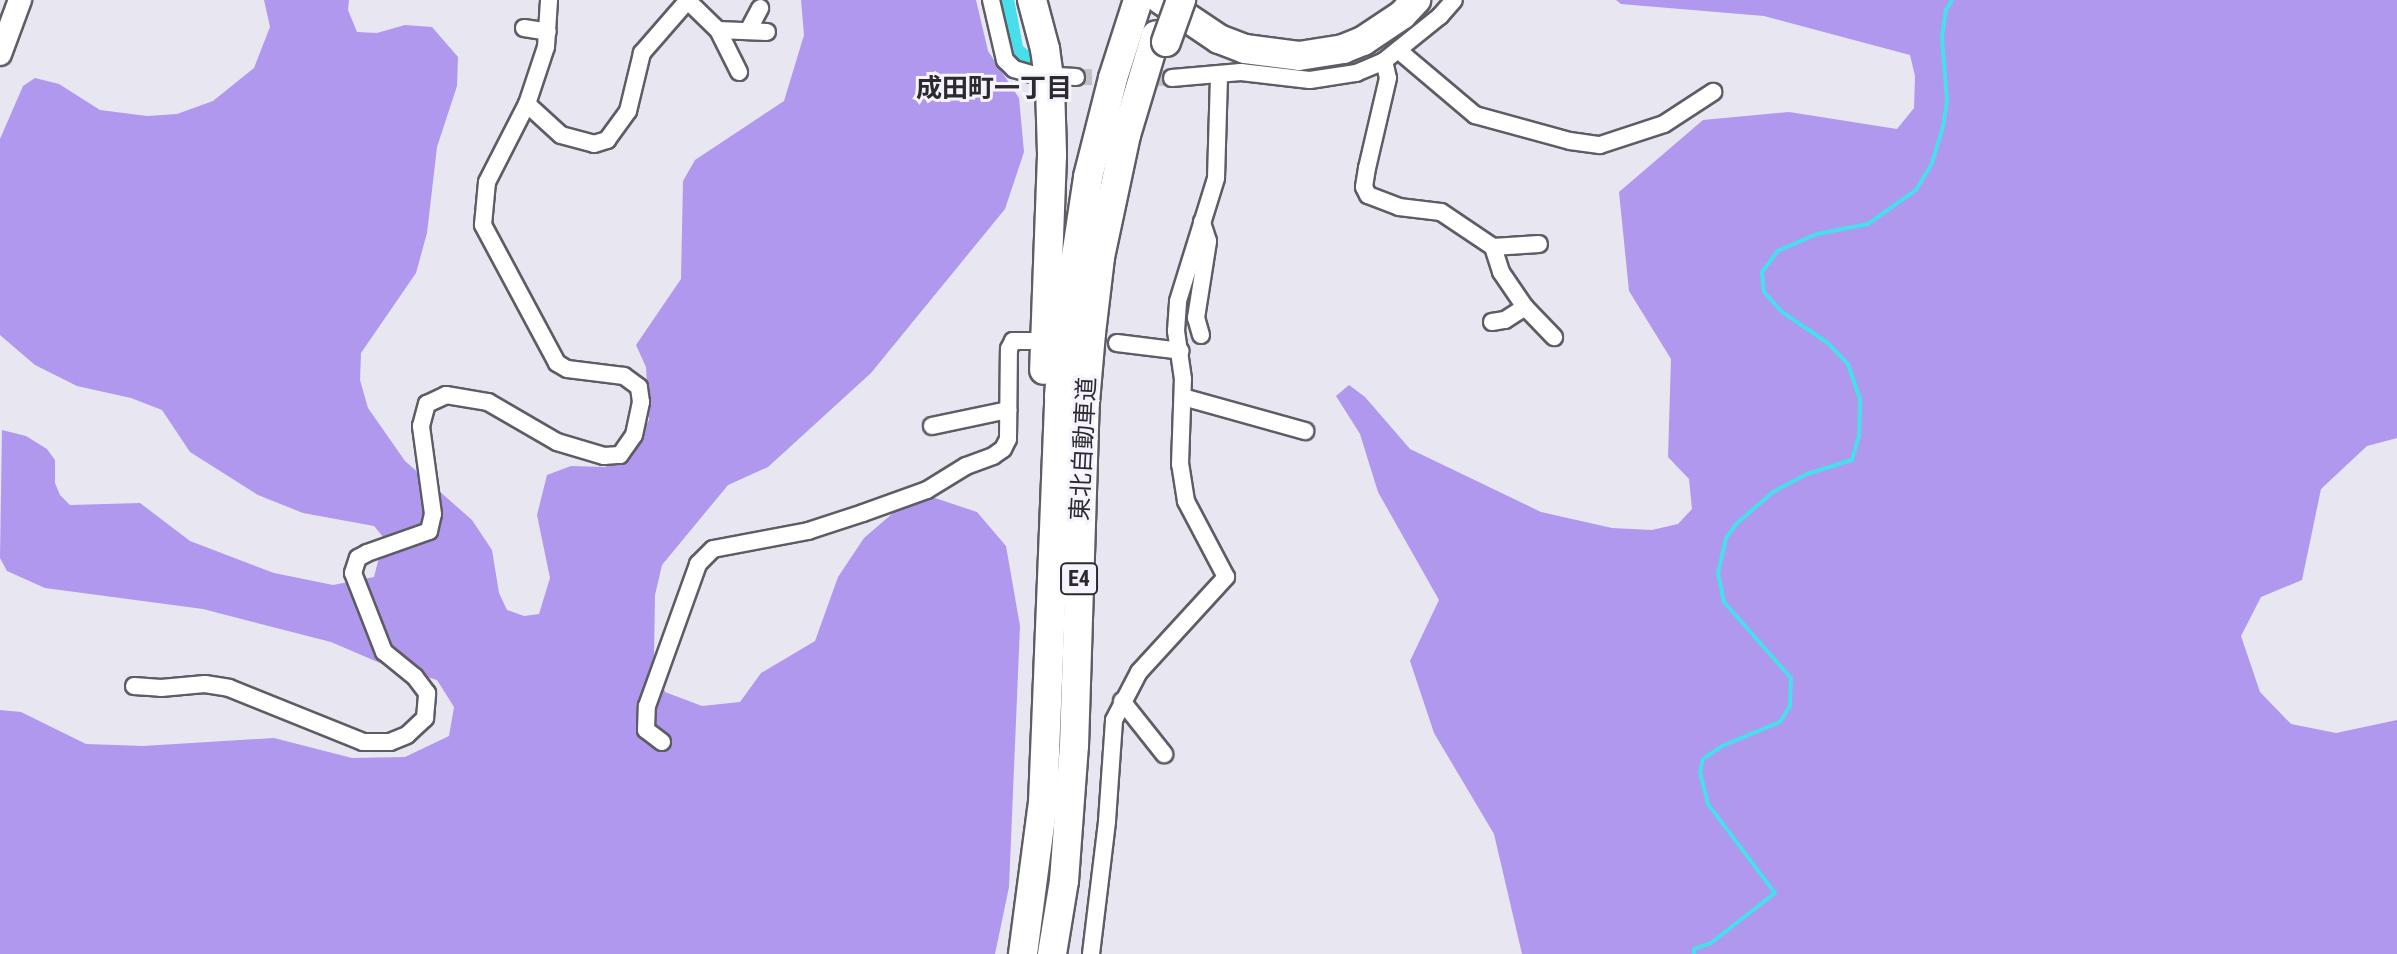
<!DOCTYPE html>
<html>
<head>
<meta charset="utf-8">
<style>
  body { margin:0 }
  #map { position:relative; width:2397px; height:954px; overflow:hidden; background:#e8e6f0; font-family:"Roboto Condensed","Noto Sans JP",sans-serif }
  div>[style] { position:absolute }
  .forest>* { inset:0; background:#af98ed }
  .stream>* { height:4px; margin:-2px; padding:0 2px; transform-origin:2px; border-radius:2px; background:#49deeb }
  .river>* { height:26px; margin:-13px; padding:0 13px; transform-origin:13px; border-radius:13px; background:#49deeb }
  .street-tunnel>* { height:16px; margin-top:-8px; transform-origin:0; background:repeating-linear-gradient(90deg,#c2c0c9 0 16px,transparent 0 24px) }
  .roads { filter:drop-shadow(2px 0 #5e5c65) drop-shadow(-2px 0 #5e5c65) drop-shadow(0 2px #5e5c65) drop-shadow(0 -2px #5e5c65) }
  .street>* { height:16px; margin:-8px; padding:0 8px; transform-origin:8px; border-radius:8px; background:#fff }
  .secondary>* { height:22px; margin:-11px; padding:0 11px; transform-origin:11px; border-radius:11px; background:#fff }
  .highway>* { height:28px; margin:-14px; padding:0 14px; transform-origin:14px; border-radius:14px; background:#fff }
  .bridges { filter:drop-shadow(2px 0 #5e5c65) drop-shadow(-2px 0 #5e5c65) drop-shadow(0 2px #5e5c65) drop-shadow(0 -2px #5e5c65) }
  .highway-bridge>* { height:28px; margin:-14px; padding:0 14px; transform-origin:14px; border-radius:14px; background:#fff }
  span { translate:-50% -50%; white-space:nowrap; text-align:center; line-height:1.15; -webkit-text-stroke:6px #f6f3fe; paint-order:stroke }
  .shield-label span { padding:2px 6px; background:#f6f3fe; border:2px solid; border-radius:6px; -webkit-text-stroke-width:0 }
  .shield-label { font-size:22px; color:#2b2a2e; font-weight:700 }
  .street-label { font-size:24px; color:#2b2a2e }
  .neighbourhood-label { font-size:26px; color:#2b2a2e; font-weight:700 }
</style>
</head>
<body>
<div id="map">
  <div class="forest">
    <i style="clip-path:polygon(264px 0,349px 0,348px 10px,357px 32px,377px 33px,405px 25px,432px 27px,458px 57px,457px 86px,437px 147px,427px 233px,416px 273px,361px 353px,360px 380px,368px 408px,405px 461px,472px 520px,492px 550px,499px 593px,507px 610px,524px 616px,539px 614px,550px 578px,537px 515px,547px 475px,571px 466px,605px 467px,633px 449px,649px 420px,646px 367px,636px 345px,681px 279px,683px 181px,695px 160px,784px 101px,804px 35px,801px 0,976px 0,988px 51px,1019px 98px,1024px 152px,1005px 209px,871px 373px,768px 467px,728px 485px,662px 565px,655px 595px,654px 658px,665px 692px,702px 706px,740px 702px,761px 673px,815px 641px,838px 577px,864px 538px,900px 507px,935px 498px,977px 512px,1006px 546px,1020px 626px,1009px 887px,995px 954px,0 954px,0 710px,21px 712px,86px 744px,143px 746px,274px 738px,352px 758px,405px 757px,449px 736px,454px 707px,437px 680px,380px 663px,331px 642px,203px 609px,45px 588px,7px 571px,0 558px,2px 430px,26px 436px,47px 449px,55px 460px,55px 483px,60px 495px,70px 505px,140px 503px,190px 541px,274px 573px,333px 585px,374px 577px,384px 538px,374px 526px,303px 513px,258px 495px,190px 452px,162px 410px,131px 398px,77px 386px,35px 365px,0 335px,0 139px,23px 86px,35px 78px,59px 84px,100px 110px,147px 116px,177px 114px,213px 101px,254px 68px,270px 27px)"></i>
    <i style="clip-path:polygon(1616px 0,2397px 0,2397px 438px,2367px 446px,2321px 489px,2302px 580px,2261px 597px,2241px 636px,2260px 692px,2291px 724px,2336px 733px,2397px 720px,2397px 954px,1522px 954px,1494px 834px,1434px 733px,1410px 661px,1439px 600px,1378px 492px,1360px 434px,1336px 396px,1349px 385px,1365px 397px,1410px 449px,1541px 512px,1612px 528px,1652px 530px,1678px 524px,1692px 509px,1689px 479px,1668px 457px,1671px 359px,1629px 291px,1619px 192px,1703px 120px,1789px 112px,1897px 129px,1914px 108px,1915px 76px,1910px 55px,1764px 16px,1621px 4px)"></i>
  </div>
  <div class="stream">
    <i style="left:1694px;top:954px;width:5px;rotate:-90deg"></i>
    <i style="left:1694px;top:949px;width:18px;rotate:-19deg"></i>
    <i style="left:1711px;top:943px;width:81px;rotate:-38deg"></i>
    <i style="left:1775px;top:893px;width:111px;rotate:-127deg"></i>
    <i style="left:1708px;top:804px;width:33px;rotate:-104deg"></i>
    <i style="left:1700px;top:772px;width:13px;rotate:-77deg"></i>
    <i style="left:1703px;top:759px;width:23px;rotate:-34deg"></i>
    <i style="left:1722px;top:746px;width:63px;rotate:-22.5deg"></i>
    <i style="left:1780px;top:722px;width:19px;rotate:-58deg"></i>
    <i style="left:1790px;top:706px;width:28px;rotate:-88deg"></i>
    <i style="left:1791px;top:678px;width:101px;rotate:-131.4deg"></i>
    <i style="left:1724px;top:602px;width:30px;rotate:-102deg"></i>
    <i style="left:1718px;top:573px;width:36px;rotate:-77deg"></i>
    <i style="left:1726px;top:538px;width:17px;rotate:-54deg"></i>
    <i style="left:1736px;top:524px;width:49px;rotate:-40.9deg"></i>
    <i style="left:1773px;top:492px;width:38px;rotate:-28deg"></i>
    <i style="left:1807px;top:474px;width:47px;rotate:-17.3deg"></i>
    <i style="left:1852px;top:460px;width:25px;rotate:-74deg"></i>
    <i style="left:1859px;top:436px;width:37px;rotate:-88deg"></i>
    <i style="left:1860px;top:399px;width:37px;rotate:-109deg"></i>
    <i style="left:1848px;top:364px;width:29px;rotate:-134deg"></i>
    <i style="left:1828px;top:343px;width:55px;rotate:-146deg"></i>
    <i style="left:1782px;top:312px;width:27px;rotate:-132deg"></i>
    <i style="left:1764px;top:292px;width:20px;rotate:-96deg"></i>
    <i style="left:1762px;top:272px;width:26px;rotate:-53deg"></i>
    <i style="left:1778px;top:251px;width:43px;rotate:-23.6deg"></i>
    <i style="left:1817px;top:234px;width:52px;rotate:-11.1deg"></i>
    <i style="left:1868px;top:224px;width:59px;rotate:-35.3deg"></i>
    <i style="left:1916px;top:190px;width:31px;rotate:-59deg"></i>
    <i style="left:1932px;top:163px;width:38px;rotate:-73deg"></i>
    <i style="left:1943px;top:127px;width:26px;rotate:-81deg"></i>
    <i style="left:1947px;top:101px;width:64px;rotate:-94.5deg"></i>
    <i style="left:1942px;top:37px;width:27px;rotate:-82deg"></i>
    <i style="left:1946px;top:10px;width:12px;rotate:-59deg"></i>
  </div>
  <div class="river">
    <i style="left:1001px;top:0;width:54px;rotate:79.3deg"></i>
    <i style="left:1011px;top:53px;width:16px;rotate:40deg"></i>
    <i style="left:1023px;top:63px;width:11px;rotate:10deg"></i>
  </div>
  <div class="street-tunnel">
    <i style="left:1076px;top:77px;width:96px;rotate:0.6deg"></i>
  </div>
  <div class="roads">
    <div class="street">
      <i style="left:687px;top:0;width:43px;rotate:44.1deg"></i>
      <i style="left:718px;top:30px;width:47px;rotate:63.4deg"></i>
      <i style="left:991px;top:0;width:62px;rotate:76.9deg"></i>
      <i style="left:1005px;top:60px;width:13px;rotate:45deg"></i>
      <i style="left:1014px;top:69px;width:25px;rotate:16deg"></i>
      <i style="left:524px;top:28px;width:24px;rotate:9deg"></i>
      <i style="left:718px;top:30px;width:49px;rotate:2.3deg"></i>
      <i style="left:748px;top:31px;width:26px;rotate:-62deg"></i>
      <i style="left:1398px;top:50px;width:101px;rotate:40.2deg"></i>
      <i style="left:1475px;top:115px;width:98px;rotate:15.3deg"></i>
      <i style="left:1570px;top:141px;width:30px;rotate:8deg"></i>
      <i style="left:1600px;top:145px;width:67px;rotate:-18.2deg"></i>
      <i style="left:1664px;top:124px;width:59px;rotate:-33.1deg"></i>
      <i style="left:1384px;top:61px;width:17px;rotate:77deg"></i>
      <i style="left:1388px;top:78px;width:92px;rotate:103.1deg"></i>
      <i style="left:1367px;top:168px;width:19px;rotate:99deg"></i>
      <i style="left:1364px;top:187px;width:9px;rotate:63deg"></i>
      <i style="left:1368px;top:195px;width:33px;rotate:21deg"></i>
      <i style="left:1399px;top:207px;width:42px;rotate:6.8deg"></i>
      <i style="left:1441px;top:212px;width:63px;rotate:33.9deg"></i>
      <i style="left:1493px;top:247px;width:26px;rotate:72deg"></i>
      <i style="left:1501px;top:272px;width:42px;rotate:55.6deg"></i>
      <i style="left:1525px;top:307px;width:42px;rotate:46deg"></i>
      <i style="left:1057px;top:76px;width:19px;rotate:3deg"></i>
      <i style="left:1172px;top:78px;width:69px;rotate:-5deg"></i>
      <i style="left:1241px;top:72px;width:69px;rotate:6.6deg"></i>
      <i style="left:1310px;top:80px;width:47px;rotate:-8.7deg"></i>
      <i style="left:1356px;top:73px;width:30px;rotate:-23deg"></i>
      <i style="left:1384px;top:61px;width:72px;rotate:-38.8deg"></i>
      <i style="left:1440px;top:16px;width:21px;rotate:-49deg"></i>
      <i style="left:527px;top:104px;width:46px;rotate:42.4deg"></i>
      <i style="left:561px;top:135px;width:34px;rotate:15deg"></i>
      <i style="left:594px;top:144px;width:14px;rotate:-17deg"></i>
      <i style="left:607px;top:140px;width:36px;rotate:-54deg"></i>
      <i style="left:628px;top:111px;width:60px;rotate:-76.4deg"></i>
      <i style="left:642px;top:53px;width:70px;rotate:-49deg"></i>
      <i style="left:1493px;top:247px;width:46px;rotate:-3.7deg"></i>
      <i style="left:1492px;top:322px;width:13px;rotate:-9deg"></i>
      <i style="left:1505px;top:320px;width:24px;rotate:-33deg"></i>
      <i style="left:1201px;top:335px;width:18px;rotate:-106deg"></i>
      <i style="left:1196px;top:318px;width:78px;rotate:-81.1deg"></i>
      <i style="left:1208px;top:241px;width:20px;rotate:-108deg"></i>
      <i style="left:1117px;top:343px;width:64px;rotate:7.1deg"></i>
      <i style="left:1183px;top:397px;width:127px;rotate:15.6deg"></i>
      <i style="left:932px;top:426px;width:78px;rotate:-11.9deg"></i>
      <i style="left:134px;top:686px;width:27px;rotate:4deg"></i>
      <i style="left:161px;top:688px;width:44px;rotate:-5.2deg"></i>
      <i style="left:205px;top:684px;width:24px;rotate:9deg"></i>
      <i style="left:229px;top:688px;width:144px;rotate:21.9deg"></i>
      <i style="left:363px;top:742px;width:27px"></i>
      <i style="left:390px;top:742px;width:18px;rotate:-22deg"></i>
      <i style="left:407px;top:735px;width:25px;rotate:-43deg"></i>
      <i style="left:425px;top:718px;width:25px;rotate:-85deg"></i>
      <i style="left:427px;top:693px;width:20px;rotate:-127deg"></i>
      <i style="left:415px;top:677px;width:40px;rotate:-141deg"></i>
      <i style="left:384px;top:652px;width:85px;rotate:-111.4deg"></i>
      <i style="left:353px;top:573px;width:16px;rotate:-72deg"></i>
      <i style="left:358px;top:558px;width:10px;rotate:-29deg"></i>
      <i style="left:367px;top:553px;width:66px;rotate:-19.5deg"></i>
      <i style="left:429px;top:531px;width:17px;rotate:-77deg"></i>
      <i style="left:433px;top:514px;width:89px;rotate:-97.8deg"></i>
      <i style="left:421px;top:426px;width:23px;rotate:-75deg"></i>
      <i style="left:427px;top:404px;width:21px;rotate:-25deg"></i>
      <i style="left:446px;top:395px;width:43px;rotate:9.5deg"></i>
      <i style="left:488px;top:402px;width:80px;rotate:30.1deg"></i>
      <i style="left:557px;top:442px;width:49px;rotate:16.6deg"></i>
      <i style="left:604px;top:456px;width:16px;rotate:-4deg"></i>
      <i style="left:620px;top:455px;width:24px;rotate:-55deg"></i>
      <i style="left:634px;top:435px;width:34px;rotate:-78deg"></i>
      <i style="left:641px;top:402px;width:15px;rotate:-98deg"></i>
      <i style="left:639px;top:387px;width:19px;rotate:-144deg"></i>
      <i style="left:624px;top:376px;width:57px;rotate:-173deg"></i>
      <i style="left:567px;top:369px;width:12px;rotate:-149deg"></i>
      <i style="left:557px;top:363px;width:157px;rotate:-118.2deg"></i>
      <i style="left:483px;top:225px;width:43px;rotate:-84.7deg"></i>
      <i style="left:487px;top:182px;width:88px;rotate:-62.9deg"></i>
      <i style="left:527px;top:104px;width:60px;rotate:-71.6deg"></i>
      <i style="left:546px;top:47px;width:47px;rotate:-86.3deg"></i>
      <i style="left:1122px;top:701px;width:68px;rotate:51.6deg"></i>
      <i style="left:662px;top:742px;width:20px;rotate:-143deg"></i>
      <i style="left:646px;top:730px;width:24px;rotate:-88deg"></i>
      <i style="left:647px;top:706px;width:151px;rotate:-70.2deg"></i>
      <i style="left:698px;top:564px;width:21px;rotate:-45deg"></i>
      <i style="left:713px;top:549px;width:97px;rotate:-10.7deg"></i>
      <i style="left:808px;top:531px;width:58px;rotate:-18.1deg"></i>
      <i style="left:863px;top:513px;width:68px;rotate:-19.8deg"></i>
      <i style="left:927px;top:490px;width:46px;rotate:-31.6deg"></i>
      <i style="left:966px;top:466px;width:29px;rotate:-20deg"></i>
      <i style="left:993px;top:456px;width:12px;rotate:-35deg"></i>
      <i style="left:1003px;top:449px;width:11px;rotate:-63deg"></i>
      <i style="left:1008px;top:439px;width:90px;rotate:-89.4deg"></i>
      <i style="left:1009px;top:349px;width:9px;rotate:-63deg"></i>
      <i style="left:1013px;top:341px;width:22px"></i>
      <i style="left:1091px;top:954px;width:134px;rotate:-83.1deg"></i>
      <i style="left:1107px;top:821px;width:101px;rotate:-86deg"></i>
      <i style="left:1114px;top:720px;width:54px;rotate:-62.5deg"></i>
      <i style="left:1139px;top:672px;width:129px;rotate:-47.5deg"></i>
      <i style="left:1226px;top:577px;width:86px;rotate:-117.8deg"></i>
      <i style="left:1186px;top:501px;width:37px;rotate:-99deg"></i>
      <i style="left:1180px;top:464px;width:85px;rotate:-88deg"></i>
      <i style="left:1183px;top:379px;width:49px;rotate:-98.3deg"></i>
      <i style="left:1176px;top:331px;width:30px;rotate:-86deg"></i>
      <i style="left:1178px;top:301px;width:129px;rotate:-72.8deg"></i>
      <i style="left:1216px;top:178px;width:102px;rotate:-88.3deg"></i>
    </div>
    <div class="secondary">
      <i style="left:0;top:54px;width:58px;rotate:-69.7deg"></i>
    </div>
    <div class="highway">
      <i style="left:1032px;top:0;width:51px;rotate:75.1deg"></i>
      <i style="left:1045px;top:49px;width:37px;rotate:82deg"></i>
      <i style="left:1050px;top:86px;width:69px;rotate:88.3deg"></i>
      <i style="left:1052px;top:155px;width:215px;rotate:92.1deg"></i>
      <i style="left:1161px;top:0;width:70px;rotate:33.9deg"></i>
      <i style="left:1219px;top:39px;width:28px;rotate:21deg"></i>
      <i style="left:1245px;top:49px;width:54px;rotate:7.4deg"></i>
      <i style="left:1299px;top:56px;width:45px;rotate:-9deg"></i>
      <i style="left:1343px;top:49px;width:22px;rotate:-22deg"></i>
      <i style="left:1363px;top:41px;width:47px;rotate:-33.7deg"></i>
      <i style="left:1402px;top:15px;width:21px;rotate:-47deg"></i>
      <i style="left:1023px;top:954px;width:152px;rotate:-82.5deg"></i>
      <i style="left:1043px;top:803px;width:407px;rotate:-87.7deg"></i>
      <i style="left:1059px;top:396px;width:68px;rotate:-85deg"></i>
      <i style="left:1065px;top:328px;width:153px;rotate:-81.3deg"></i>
      <i style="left:1088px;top:177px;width:102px;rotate:-75.8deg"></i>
      <i style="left:1113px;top:78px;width:82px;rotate:-72.2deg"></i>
      <i style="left:1052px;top:954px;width:74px;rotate:-80.7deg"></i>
      <i style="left:1064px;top:881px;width:135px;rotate:-85.8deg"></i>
      <i style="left:1074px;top:746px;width:344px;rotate:-88.2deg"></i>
      <i style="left:1085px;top:402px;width:69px;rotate:-85deg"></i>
      <i style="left:1091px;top:333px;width:77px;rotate:-83.2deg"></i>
      <i style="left:1100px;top:257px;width:125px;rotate:-78deg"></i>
      <i style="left:1126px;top:135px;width:104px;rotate:-73.3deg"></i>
    </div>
  </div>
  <div class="bridges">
    <div class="highway-bridge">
      <i style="left:1166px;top:42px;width:45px;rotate:-70.3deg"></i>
    </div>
  </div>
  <div class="shield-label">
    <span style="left:1079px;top:579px">E4</span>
  </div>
  <div class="street-label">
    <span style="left:1084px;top:449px;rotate:-87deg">東北自動車道</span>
  </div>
  <div class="neighbourhood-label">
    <span style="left:994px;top:89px">成田町一丁目</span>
  </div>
</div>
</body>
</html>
